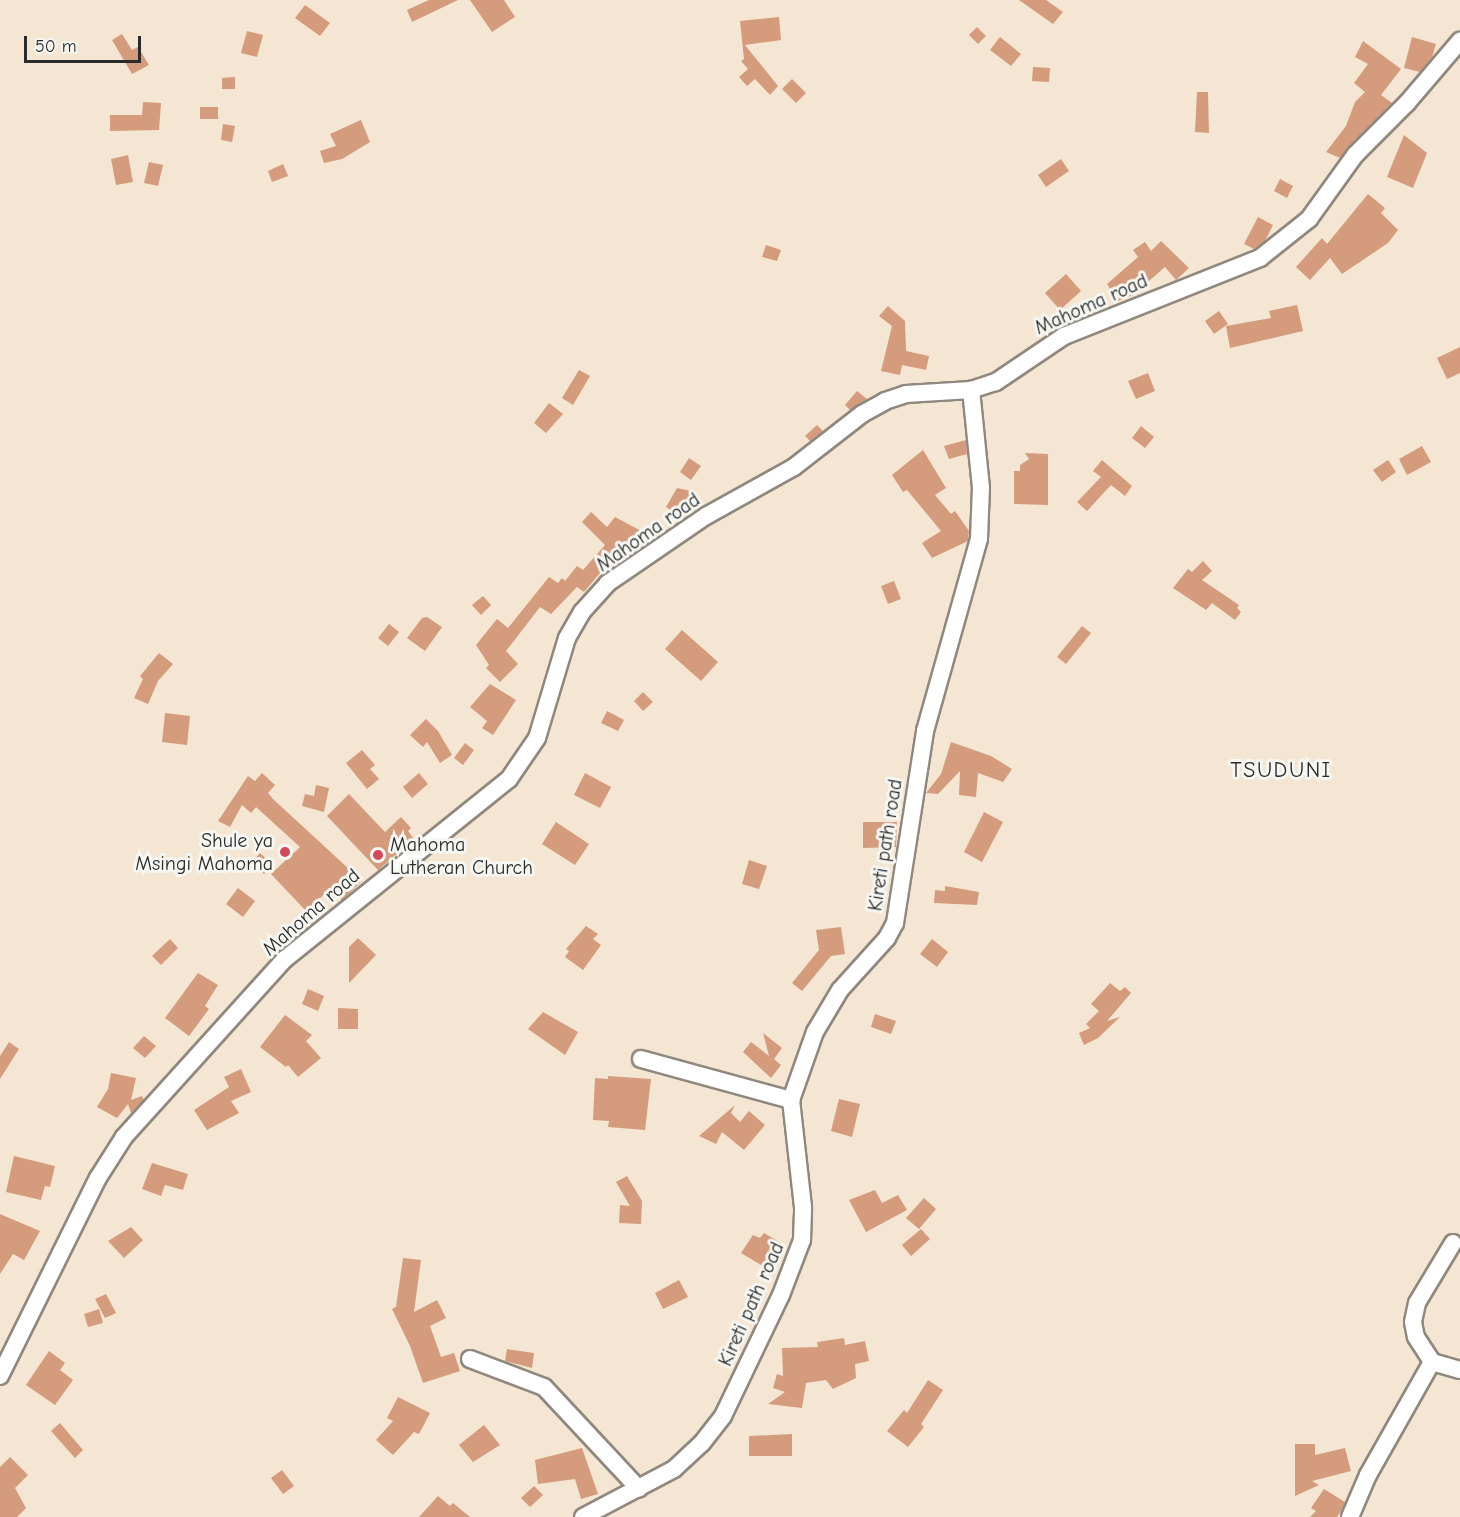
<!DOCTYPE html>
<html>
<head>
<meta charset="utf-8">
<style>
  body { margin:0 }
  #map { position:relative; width:1460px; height:1517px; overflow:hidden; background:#f4e6d2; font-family:"Comic Neue",sans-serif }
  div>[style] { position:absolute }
  .building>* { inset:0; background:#d49b7d }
  .roads { filter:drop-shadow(2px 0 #90887e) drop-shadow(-2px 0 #90887e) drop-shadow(0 2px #90887e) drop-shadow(0 -2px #90887e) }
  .minor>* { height:16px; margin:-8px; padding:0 8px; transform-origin:8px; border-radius:8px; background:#fff }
  .dots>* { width:16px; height:16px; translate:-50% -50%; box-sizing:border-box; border:3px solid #f6f6f2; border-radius:50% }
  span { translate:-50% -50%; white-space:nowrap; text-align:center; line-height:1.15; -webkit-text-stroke:6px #f6f6f2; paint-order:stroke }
  .street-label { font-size:20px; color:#2b2b2b }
  .poi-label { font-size:20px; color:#2b2b2b }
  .right { translate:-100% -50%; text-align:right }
  .left { translate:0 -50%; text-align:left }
  .quarter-label { font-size:22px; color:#2b2b2b; letter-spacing:1.5px }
  .scale { position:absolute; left:24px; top:36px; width:117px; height:27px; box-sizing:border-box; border:3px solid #2b2b2b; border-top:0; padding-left:8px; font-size:18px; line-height:21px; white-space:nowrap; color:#2b2b2b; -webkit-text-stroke:4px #f6f6f2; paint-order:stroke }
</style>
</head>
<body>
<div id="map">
  <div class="building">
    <i style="clip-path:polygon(429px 0,458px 0,412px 22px,407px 10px)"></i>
    <i style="clip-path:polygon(470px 0,504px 0,515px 17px,492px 32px)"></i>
    <i style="clip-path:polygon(1019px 0,1046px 0,1063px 12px,1053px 24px)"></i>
    <i style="clip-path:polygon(305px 5px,330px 23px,320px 36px,295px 18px)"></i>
    <i style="clip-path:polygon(779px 17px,781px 40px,745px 45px,778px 86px,770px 95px,755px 79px,747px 86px,739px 77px,748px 69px,741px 61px,744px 59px,740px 21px)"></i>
    <i style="clip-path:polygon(977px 27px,986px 36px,978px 44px,969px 35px)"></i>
    <i style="clip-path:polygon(247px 31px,263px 35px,257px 57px,241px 53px)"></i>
    <i style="clip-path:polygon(122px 34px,132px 50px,138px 47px,149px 65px,132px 74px,112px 40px)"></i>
    <i style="clip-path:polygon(1000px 37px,1021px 54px,1011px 66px,990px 50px)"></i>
    <i style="clip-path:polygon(1412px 37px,1436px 44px,1432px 57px,1420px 72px,1404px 68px)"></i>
    <i style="clip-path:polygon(1363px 41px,1401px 69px,1381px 95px,1392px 103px,1340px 158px,1326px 152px,1346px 126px,1355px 102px,1365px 92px,1354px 83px,1368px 64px,1355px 57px)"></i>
    <i style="clip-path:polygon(1033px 67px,1050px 68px,1049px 82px,1032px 81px)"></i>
    <i style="clip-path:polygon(235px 77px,235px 89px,222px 89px,222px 78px)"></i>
    <i style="clip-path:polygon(792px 79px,806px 93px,796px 103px,782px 89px)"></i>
    <i style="clip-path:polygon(1197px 92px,1208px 92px,1209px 133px,1195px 132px)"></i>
    <i style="clip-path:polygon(143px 102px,161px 103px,159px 130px,110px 131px,110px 115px,142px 115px)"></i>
    <i style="clip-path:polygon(200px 107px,218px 107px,218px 119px,200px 119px)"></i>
    <i style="clip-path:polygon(361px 120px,370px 142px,342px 159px,324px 163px,320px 151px,336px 146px,330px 134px)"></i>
    <i style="clip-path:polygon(223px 124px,235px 126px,232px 142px,221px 140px)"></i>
    <i style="clip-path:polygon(1404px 135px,1427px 153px,1413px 188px,1387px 177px)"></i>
    <i style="clip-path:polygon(128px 155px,133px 182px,116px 185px,111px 159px)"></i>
    <i style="clip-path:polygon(1061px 159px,1069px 171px,1046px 187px,1038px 175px)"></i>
    <i style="clip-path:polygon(149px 162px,163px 165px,158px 186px,144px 183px)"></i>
    <i style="clip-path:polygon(283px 164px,288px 176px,272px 182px,268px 171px)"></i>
    <i style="clip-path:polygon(1280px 179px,1293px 186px,1287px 198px,1274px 191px)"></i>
    <i style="clip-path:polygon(1368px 194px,1385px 208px,1381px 213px,1398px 230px,1388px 243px,1342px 274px,1330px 258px,1310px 280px,1296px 267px,1322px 238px,1327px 244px)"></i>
    <i style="clip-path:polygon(1258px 217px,1273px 225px,1265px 241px,1254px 249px,1244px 244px)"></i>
    <i style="clip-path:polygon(1161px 241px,1189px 268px,1176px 280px,1165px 267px,1133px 295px,1118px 301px,1107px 284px,1138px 257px,1133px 250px,1145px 242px,1151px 251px)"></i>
    <i style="clip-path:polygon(766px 245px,781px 250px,777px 261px,762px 257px)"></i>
    <i style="clip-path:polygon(1066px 274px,1081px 291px,1060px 310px,1045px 293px)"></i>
    <i style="clip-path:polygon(1297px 305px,1303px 331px,1230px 348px,1226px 326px,1271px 318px,1269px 311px)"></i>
    <i style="clip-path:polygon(888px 306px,905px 321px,906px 351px,929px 356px,926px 370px,902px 365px,900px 375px,881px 371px,892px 326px,879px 316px)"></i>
    <i style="clip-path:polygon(1219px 311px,1228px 324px,1214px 334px,1205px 321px)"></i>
    <i style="clip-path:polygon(1460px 347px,1460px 373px,1447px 379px,1437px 358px)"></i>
    <i style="clip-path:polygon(579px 370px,590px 376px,573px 405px,562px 398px)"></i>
    <i style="clip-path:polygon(1148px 373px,1155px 391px,1136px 399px,1128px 381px)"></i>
    <i style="clip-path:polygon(857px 391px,867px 399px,850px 410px,845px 405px)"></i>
    <i style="clip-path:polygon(549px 403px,563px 414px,546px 433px,534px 423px)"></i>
    <i style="clip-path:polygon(817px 425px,823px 431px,810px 441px,805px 436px)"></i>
    <i style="clip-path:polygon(1141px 426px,1154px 437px,1145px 448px,1132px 438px)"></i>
    <i style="clip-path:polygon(966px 440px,967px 454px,949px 459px,944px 446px)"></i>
    <i style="clip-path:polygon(1422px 446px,1431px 462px,1407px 475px,1399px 459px)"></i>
    <i style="clip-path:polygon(923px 450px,946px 488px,935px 495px,951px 514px,955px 511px,969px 531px,968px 541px,932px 558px,922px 543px,941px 531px,907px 490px,903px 492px,892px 475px)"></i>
    <i style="clip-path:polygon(1025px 453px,1048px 454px,1048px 505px,1014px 504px,1014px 471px,1020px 471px,1020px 465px,1029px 459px)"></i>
    <i style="clip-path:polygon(689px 458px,701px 466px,691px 480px,680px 472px)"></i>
    <i style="clip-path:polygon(1102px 460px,1132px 486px,1125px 496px,1111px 485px,1087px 511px,1077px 502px,1101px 477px,1093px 471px)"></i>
    <i style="clip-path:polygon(1388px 460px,1396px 472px,1382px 482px,1373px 470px)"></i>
    <i style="clip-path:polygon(677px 488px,695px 492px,680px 516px,666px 507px)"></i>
    <i style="clip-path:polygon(591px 512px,607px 527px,615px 517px,645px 533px,634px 549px,625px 543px,584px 592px,577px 587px,551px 614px,540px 607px,506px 651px,518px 664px,500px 682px,486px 668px,489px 665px,476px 645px,497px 619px,508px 628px,549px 577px,558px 583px,562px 578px,565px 581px,577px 566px,583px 570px,605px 545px,582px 522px)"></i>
    <i style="clip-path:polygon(1203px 561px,1212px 571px,1202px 580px,1239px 605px,1237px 608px,1241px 612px,1235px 620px,1212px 603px,1206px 610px,1173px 588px,1188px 569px,1192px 572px)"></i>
    <i style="clip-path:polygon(894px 581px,901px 599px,888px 604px,881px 586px)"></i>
    <i style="clip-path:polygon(483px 596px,491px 605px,481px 615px,472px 605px)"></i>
    <i style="clip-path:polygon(427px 617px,442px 627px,425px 651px,407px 638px,422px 618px)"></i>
    <i style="clip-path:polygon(389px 624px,399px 632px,388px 646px,378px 638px)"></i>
    <i style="clip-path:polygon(1082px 626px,1091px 633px,1066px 664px,1057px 657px)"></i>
    <i style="clip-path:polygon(682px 630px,718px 662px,701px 681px,665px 649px)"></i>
    <i style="clip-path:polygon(159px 653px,173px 664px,158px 681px,148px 704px,134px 698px,143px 679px,140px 676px)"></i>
    <i style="clip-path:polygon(490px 684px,516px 700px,493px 735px,482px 728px,487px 721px,470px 707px)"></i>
    <i style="clip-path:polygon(643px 692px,653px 702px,643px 711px,634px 701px)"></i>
    <i style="clip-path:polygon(607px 711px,624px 720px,618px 731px,601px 723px)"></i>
    <i style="clip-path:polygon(165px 713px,190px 716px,187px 745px,162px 742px)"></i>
    <i style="clip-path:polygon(426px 719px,438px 731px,452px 755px,440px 763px,427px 742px,423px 747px,410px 735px)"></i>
    <i style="clip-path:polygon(951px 742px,991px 756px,1012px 769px,1003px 782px,978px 773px,976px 797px,959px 795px,960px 771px,938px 794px,926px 793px,941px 774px)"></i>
    <i style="clip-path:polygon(465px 743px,474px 750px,463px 765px,454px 758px)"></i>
    <i style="clip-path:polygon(362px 750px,375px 765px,370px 769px,379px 779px,367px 789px,346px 763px)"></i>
    <i style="clip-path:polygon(262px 773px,275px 785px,268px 793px,273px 799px,362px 881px,342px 900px,330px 889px,306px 911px,271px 874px,300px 847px,256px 807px,251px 813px,242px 805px,230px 827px,218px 821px,248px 776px,255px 781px)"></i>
    <i style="clip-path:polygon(419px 773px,428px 784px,412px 798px,403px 787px)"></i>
    <i style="clip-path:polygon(585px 773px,611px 787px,600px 808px,574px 795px)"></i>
    <i style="clip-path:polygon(316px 785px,329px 788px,324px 812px,302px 806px,305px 794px,314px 796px)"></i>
    <i style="clip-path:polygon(349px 794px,385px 832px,401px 817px,411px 828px,408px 831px,414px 839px,378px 870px,327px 816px)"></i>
    <i style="clip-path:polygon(984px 812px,1003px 822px,982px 862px,964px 852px)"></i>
    <i style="clip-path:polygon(556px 822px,589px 844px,575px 865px,542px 844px)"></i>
    <i style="clip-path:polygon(863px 822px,897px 822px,896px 847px,863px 848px)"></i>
    <i style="clip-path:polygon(260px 853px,273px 865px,264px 874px,251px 863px)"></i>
    <i style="clip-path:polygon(749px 860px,767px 866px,759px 889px,742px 884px)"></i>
    <i style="clip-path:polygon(945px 886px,979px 892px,977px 905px,934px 903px,935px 890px,945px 891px)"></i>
    <i style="clip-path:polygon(238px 888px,255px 901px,243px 917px,226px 904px)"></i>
    <i style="clip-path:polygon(586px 926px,598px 934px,593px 939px,601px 945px,583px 970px,565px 957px,569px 951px,566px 949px)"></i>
    <i style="clip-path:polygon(841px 927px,845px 954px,831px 956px,802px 991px,792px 983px,819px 950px,816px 930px)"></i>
    <i style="clip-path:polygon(358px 938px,376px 955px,349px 983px,349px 947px)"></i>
    <i style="clip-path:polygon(170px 939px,178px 948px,161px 965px,152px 956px)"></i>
    <i style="clip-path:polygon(932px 939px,948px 952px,937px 967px,920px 954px)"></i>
    <i style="clip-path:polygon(198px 973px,218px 985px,205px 1006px,209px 1009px,189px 1036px,165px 1018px)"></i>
    <i style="clip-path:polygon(1110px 983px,1120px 991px,1125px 987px,1131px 993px,1107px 1021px,1120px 1017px,1098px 1038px,1084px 1045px,1079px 1033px,1090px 1028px,1086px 1024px,1099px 1011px,1091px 1004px)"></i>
    <i style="clip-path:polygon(308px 989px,324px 996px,318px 1011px,302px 1004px)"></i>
    <i style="clip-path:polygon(338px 1008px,358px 1009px,358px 1029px,338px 1029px)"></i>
    <i style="clip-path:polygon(543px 1012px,578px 1032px,565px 1055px,528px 1029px)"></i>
    <i style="clip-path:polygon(875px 1014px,896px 1021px,891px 1034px,871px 1027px)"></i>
    <i style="clip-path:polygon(285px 1015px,312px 1035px,306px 1041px,321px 1058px,298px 1077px,288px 1065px,286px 1067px,260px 1047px)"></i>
    <i style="clip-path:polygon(763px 1033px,782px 1048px,774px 1059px,781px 1065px,771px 1078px,743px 1052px,751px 1042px,769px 1056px)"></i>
    <i style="clip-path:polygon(144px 1036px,156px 1046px,145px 1058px,133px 1048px)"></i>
    <i style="clip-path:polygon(9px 1042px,19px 1049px,0 1079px,0 1056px)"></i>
    <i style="clip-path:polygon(241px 1069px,251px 1092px,231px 1101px,239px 1113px,207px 1130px,194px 1110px,229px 1087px,224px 1077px)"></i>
    <i style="clip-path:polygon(111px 1073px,136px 1078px,131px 1100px,142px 1096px,144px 1100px,131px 1113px,128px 1104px,117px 1118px,97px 1107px,108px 1089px)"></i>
    <i style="clip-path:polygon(608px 1076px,651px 1079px,645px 1130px,608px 1127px,609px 1121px,593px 1120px,595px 1078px,608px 1079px)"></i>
    <i style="clip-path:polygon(839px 1099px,860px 1104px,852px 1137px,831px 1131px)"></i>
    <i style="clip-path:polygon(735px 1105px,731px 1113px,740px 1122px,749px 1111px,765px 1125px,744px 1150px,722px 1132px,716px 1144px,699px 1136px)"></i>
    <i style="clip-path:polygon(14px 1156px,55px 1166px,50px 1187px,45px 1186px,41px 1200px,6px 1192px)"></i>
    <i style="clip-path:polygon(152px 1163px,188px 1174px,183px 1190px,165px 1185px,161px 1196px,142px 1189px)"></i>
    <i style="clip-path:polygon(627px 1176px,642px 1201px,641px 1224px,619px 1223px,620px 1205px,630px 1206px,616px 1182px)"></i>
    <i style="clip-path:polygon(875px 1190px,882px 1203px,898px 1195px,907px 1210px,866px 1232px,849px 1200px)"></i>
    <i style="clip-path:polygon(924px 1198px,936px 1209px,919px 1229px,906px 1218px)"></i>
    <i style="clip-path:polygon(0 1214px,40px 1231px,24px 1260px,13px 1254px,0 1274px)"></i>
    <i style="clip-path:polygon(131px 1227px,143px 1240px,124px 1258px,108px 1241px)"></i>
    <i style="clip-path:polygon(921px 1229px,930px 1239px,911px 1256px,902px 1245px)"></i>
    <i style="clip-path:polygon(764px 1233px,781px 1243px,766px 1268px,741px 1253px,753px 1235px,760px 1238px)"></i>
    <i style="clip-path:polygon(403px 1258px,421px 1260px,414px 1312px,437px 1300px,446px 1318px,430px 1326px,441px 1357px,454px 1353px,460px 1371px,423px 1383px,410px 1346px,392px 1309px,396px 1307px)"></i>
    <i style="clip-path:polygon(679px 1280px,688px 1297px,663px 1309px,655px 1293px)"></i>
    <i style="clip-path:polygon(106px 1294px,116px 1313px,105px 1318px,95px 1299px)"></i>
    <i style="clip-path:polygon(99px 1309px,103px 1323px,88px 1327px,84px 1314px)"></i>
    <i style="clip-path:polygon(844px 1338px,845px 1345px,865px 1341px,869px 1361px,855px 1364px,856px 1378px,833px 1389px,826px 1380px,806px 1383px,802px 1408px,768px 1404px,785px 1392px,773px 1388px,777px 1374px,783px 1376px,782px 1348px,818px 1347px,817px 1342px)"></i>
    <i style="clip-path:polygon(507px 1349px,534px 1353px,532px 1368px,505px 1361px)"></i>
    <i style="clip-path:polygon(49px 1351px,65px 1363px,60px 1370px,73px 1380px,55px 1405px,26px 1385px)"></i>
    <i style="clip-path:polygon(928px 1380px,943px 1390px,921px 1424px,924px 1427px,908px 1447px,887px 1431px,904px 1410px,907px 1413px)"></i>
    <i style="clip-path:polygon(398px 1397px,430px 1413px,419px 1434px,414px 1432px,393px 1455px,376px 1440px,393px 1421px,387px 1418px)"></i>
    <i style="clip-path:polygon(60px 1423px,83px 1450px,75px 1458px,51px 1431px)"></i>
    <i style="clip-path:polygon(484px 1425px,500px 1445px,473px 1462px,459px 1445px)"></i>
    <i style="clip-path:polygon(792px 1434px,792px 1456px,749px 1456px,749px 1436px)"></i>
    <i style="clip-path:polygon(1295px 1444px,1315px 1444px,1315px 1455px,1345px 1448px,1351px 1471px,1312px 1481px,1319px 1485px,1295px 1496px)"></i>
    <i style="clip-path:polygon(582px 1448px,598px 1494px,581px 1499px,575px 1479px,538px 1484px,535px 1460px)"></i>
    <i style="clip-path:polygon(10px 1457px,28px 1475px,15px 1488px,26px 1508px,17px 1517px,0 1517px,0 1467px)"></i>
    <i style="clip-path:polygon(282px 1470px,294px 1486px,283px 1494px,271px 1478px)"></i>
    <i style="clip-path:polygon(534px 1486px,543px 1495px,530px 1507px,521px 1498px)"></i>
    <i style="clip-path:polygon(1324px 1489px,1345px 1502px,1341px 1511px,1337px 1517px,1310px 1517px,1316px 1511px,1311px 1508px)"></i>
    <i style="clip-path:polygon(438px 1496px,450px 1506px,453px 1503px,470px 1517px,419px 1517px)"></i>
  </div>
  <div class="roads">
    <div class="minor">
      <i style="left:641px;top:1059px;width:156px;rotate:15.3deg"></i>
      <i style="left:1453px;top:1243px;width:70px;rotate:121deg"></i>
      <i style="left:1417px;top:1303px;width:19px;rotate:102deg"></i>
      <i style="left:1413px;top:1322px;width:15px;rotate:79deg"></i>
      <i style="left:1416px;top:1337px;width:30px;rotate:57deg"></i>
      <i style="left:1432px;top:1362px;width:29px;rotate:16deg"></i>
      <i style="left:470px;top:1359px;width:79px;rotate:20.7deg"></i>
      <i style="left:544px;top:1387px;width:139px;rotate:47deg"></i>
      <i style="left:0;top:1376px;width:221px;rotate:-63.7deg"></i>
      <i style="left:98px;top:1178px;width:49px;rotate:-57.6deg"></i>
      <i style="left:124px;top:1137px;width:240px;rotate:-47.9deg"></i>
      <i style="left:285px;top:959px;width:287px;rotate:-38.8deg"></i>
      <i style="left:509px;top:779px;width:50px;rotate:-55.7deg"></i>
      <i style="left:537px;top:738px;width:104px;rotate:-73.3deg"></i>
      <i style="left:567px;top:638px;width:30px;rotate:-60deg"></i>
      <i style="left:582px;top:612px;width:39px;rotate:-48deg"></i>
      <i style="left:608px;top:583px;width:119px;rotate:-34.4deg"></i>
      <i style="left:706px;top:516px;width:101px;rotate:-29.1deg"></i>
      <i style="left:794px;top:467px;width:86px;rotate:-37.9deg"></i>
      <i style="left:862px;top:414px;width:26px;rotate:-29deg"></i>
      <i style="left:885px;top:401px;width:22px;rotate:-18deg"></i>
      <i style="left:906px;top:394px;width:65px;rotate:-3.5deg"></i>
      <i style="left:971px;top:390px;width:26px;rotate:-18deg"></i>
      <i style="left:996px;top:382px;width:82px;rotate:-34.1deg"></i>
      <i style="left:1064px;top:336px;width:211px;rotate:-21.7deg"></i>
      <i style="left:1260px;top:258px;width:63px;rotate:-38.5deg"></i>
      <i style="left:1309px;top:219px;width:79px;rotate:-54.3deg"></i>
      <i style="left:1355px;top:155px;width:74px;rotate:-45deg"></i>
      <i style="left:1407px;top:103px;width:82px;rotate:-49.5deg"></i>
      <i style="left:583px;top:1517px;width:103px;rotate:-27.8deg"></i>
      <i style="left:674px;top:1469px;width:38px;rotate:-43deg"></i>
      <i style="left:702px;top:1443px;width:34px;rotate:-52deg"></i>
      <i style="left:723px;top:1416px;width:134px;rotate:-64.4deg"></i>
      <i style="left:781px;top:1295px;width:59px;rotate:-69.1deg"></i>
      <i style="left:802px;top:1240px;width:33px;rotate:-88deg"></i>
      <i style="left:803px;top:1207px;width:108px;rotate:-96.4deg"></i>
      <i style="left:791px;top:1100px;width:72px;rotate:-70.6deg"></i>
      <i style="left:815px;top:1032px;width:49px;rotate:-59.2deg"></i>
      <i style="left:840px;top:990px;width:70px;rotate:-47.9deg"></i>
      <i style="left:887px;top:938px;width:17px;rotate:-62deg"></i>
      <i style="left:895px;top:923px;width:194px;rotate:-81.1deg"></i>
      <i style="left:925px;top:731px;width:199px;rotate:-74.3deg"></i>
      <i style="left:979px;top:539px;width:51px;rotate:-87.8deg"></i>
      <i style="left:981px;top:488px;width:99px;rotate:-95.8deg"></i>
      <i style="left:1350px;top:1517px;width:46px;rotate:-66.8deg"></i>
      <i style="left:1368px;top:1475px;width:130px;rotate:-60.5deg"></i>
    </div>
  </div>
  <div class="dots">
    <i style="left:285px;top:852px;background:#d1495b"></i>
    <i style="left:378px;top:855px;background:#d1495b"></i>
  </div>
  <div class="street-label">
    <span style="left:1091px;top:304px;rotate:-24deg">Mahoma road</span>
    <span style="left:648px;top:532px;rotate:-35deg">Mahoma road</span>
    <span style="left:885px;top:845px;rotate:-81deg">Kireti path road</span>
    <span style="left:311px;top:912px;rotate:-41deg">Mahoma road</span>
    <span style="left:751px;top:1304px;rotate:-66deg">Kireti path road</span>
  </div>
  <div class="poi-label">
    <span class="right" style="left:273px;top:852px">Shule ya<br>Msingi Mahoma</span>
    <span class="left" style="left:390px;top:856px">Mahoma<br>Lutheran Church</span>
  </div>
  <div class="quarter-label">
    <span style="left:1281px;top:771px">TSUDUNI</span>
  </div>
  <div class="scale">50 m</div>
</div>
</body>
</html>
